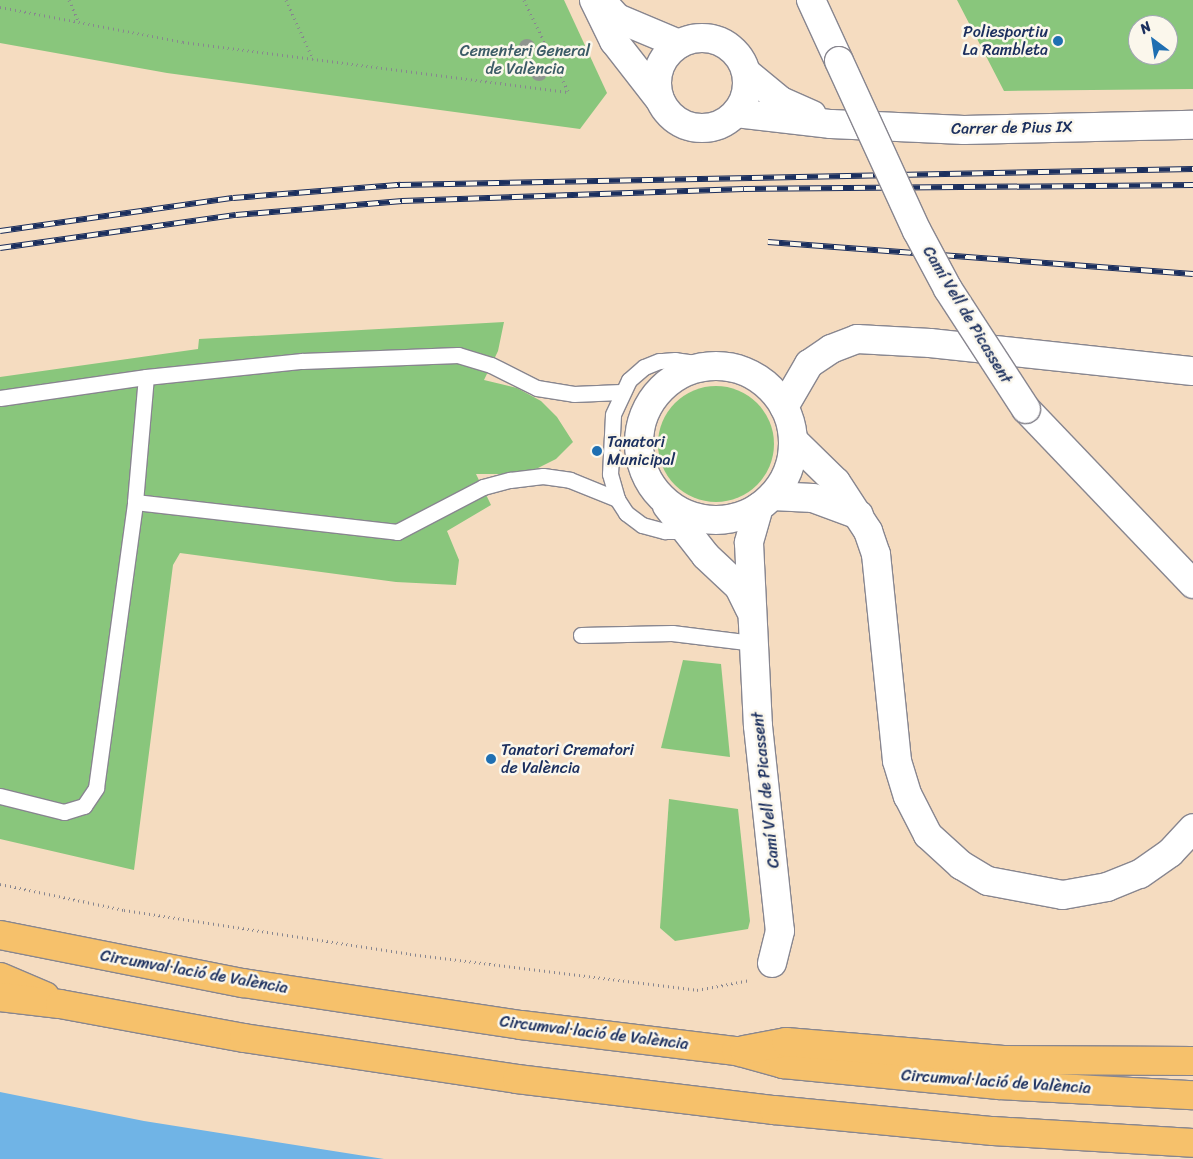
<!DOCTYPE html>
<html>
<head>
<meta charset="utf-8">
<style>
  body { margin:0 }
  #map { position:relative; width:1193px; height:1159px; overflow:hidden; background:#f5dcc0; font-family:Sriracha,sans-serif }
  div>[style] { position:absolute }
  .green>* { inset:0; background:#89c67c }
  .round { border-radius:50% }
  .water>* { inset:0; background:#70b4e6 }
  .path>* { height:3px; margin-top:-1.5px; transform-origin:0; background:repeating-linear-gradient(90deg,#88868f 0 1px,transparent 0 5px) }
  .roads { filter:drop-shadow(1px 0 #88868f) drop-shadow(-1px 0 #88868f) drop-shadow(0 1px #88868f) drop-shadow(0 -1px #88868f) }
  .lane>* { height:15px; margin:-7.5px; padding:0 7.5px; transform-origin:7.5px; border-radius:7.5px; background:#fff }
  .street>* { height:28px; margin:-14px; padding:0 14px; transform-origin:14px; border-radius:14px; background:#fff }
  .street>.ring { margin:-14px; padding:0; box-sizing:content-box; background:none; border:28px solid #fff; border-radius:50% }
  .highway>* { height:28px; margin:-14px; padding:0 14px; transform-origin:14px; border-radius:14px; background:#f6c16b }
  .rail>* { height:5.5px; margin-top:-2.75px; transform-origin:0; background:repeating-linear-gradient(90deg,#fbf7ec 0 11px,#1b2f5e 0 22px); box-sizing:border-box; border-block:1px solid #1b2f5e }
  .bridges { filter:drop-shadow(1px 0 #88868f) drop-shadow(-1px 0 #88868f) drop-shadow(0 1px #88868f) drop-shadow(0 -1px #88868f) }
  .street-bridge>* { height:28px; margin:-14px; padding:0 14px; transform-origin:14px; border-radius:14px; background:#fff }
  .trees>* { width:16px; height:16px; margin:-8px; border-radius:50%; background:#8f968f }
  .dots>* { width:14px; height:14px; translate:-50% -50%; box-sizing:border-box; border:2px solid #fbf7ec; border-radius:50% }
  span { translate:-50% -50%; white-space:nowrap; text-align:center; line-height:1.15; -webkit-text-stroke:5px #fbf7ec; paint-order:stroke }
  .poi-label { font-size:16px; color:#1b2f5e }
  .right { translate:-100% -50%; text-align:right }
  .left { translate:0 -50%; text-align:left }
  .park-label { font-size:16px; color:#3c5c67 }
  .street-label { font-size:16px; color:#1b2f5e }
  .north { position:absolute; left:1128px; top:15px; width:50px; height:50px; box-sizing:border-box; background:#fbf7ec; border:1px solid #a1a7b3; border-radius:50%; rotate:329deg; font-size:14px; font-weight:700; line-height:20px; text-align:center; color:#1b2f5e }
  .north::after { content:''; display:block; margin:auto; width:18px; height:22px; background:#1f6fb2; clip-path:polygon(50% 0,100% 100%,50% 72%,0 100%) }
</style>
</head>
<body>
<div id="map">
  <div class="green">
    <i style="clip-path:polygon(0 0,564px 0,607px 93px,580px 129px,167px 73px,0 43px)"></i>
    <i style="clip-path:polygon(evenodd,957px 0,1193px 0,1193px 89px,1004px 91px,957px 0,1138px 25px,1168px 25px,1168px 55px,1138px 55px,1138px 25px)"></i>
    <i style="clip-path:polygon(504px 322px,498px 351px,484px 380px,517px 388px,541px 401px,557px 417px,573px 442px,556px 459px,538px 468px,519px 474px,476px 474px,491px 505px,447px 531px,459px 560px,456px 585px,396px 582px,180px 553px,173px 565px,134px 870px,0 839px,0 377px,198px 349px,199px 339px)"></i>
    <i class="round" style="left:658px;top:386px;width:116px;height:116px"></i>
    <i style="clip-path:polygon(683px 660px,721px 664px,730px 757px,661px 748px)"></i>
    <i style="clip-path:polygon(669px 799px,738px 809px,750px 921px,748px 929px,675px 941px,660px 928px)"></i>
  </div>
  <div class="water">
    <i style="clip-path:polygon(0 1092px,144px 1121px,384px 1159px,0 1159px)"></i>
  </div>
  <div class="path">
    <i style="left:69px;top:0;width:24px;rotate:66deg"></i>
    <i style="left:286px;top:0;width:65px;rotate:65.4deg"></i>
    <i style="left:524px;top:0;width:101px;rotate:64.2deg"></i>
    <i style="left:0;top:7px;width:186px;rotate:10.8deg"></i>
    <i style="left:183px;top:42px;width:388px;rotate:7.4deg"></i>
    <i style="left:0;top:884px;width:127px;rotate:11.8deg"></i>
    <i style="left:124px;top:910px;width:289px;rotate:8.7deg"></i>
    <i style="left:410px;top:954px;width:289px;rotate:7.1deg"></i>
    <i style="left:697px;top:990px;width:54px;rotate:-10.7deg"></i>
  </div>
  <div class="roads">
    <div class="lane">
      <i style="left:717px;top:366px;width:42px;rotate:-171.9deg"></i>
      <i style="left:675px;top:360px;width:16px;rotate:176deg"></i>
      <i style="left:659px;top:361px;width:16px;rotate:158deg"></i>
      <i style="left:644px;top:367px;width:20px;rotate:139deg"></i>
      <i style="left:629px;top:380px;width:38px;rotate:115deg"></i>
      <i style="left:613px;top:415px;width:59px;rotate:92.9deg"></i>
      <i style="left:610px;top:474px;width:26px;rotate:74deg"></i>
      <i style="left:617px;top:499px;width:17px;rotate:57deg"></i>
      <i style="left:626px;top:513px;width:20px;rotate:37deg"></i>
      <i style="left:642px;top:525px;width:24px;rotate:15deg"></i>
      <i style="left:665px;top:531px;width:19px"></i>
      <i style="left:684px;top:531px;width:35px;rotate:-16deg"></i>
      <i style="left:0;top:398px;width:148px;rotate:-8.2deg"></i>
      <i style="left:146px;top:377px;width:157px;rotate:-5.9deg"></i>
      <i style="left:302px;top:361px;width:156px;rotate:-2.2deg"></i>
      <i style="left:458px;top:355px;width:34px;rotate:17deg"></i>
      <i style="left:491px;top:365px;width:51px;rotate:26.6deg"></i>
      <i style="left:537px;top:388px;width:37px;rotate:9deg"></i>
      <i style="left:574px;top:394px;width:47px;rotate:-2.4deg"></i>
      <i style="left:135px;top:502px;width:264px;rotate:6.5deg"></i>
      <i style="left:397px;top:532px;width:97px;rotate:-27.6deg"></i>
      <i style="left:483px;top:487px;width:28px;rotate:-15deg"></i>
      <i style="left:510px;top:480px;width:33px;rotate:-7deg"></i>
      <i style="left:543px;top:476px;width:27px;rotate:8deg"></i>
      <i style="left:570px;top:480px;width:51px;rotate:22deg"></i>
      <i style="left:581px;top:635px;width:91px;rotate:-1.3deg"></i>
      <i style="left:672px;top:633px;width:83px;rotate:7deg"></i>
      <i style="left:0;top:796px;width:66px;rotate:14deg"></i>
      <i style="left:64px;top:812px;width:21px;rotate:-17deg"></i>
      <i style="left:84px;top:806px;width:22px;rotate:-56deg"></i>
      <i style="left:96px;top:788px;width:289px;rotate:-82.2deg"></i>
      <i style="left:135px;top:502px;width:125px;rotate:-85deg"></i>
    </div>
    <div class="street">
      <i style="left:594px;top:0;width:46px;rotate:64deg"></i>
      <i style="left:614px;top:41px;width:75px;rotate:52.1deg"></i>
      <i style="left:601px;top:0;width:24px;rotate:48deg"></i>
      <i style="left:617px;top:18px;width:67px;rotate:22.8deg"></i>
      <i style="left:811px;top:0;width:67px;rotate:65.3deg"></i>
      <i class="ring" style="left:657px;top:38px;width:62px;height:62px"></i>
      <i style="left:747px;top:73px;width:44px;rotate:39.5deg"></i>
      <i style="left:781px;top:101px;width:34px;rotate:24deg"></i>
      <i style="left:736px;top:113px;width:96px;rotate:6.6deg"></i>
      <i style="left:831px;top:124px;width:133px;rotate:2.6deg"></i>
      <i style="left:964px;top:130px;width:229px;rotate:-1.3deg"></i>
      <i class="ring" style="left:639px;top:366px;width:126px;height:126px"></i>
      <i style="left:784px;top:407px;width:50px;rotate:-59.8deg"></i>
      <i style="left:809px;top:364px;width:27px;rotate:-34deg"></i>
      <i style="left:831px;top:349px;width:28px;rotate:-21deg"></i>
      <i style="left:857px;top:339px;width:73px;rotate:3.1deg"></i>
      <i style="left:930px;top:343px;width:264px;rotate:6.1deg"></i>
      <i style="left:1026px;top:409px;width:242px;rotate:46.3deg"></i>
      <i style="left:793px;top:440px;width:60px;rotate:44.3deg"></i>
      <i style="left:836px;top:482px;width:59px;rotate:56.9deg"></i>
      <i style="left:868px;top:531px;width:24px;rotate:71deg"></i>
      <i style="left:876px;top:554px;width:208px;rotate:84.2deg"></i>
      <i style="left:897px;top:761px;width:37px;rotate:73deg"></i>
      <i style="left:908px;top:796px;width:44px;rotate:62.9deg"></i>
      <i style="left:928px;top:835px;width:45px;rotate:42.3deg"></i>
      <i style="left:961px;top:865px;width:31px;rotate:31deg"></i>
      <i style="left:988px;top:881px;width:76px;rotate:10.6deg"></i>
      <i style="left:1063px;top:895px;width:45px;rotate:-10.3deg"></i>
      <i style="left:1107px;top:887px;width:35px;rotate:-22deg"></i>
      <i style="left:1140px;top:874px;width:37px;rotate:-35deg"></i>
      <i style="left:1170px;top:853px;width:34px;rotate:-47deg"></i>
      <i style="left:772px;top:496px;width:41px;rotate:2.8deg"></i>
      <i style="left:813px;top:498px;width:49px;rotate:20.3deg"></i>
      <i style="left:667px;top:506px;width:63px;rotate:52deg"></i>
      <i style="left:706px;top:556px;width:45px;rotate:43.2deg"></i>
      <i style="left:739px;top:587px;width:25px;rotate:64deg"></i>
      <i style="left:759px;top:507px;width:37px;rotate:106deg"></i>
      <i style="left:749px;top:543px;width:183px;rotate:87.2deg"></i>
      <i style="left:758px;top:726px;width:206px;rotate:83.9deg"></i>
      <i style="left:780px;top:931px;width:33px;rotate:104deg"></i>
    </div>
    <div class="highway">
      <i style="left:0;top:935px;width:248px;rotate:11.2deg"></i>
      <i style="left:243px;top:983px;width:281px;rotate:8.6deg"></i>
      <i style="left:521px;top:1025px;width:217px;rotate:6.9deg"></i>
      <i style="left:736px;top:1051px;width:49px;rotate:15.5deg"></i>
      <i style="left:783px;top:1064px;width:217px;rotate:5.6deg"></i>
      <i style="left:999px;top:1085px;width:194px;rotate:3deg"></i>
      <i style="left:0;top:977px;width:49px;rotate:22.9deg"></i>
      <i style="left:0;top:997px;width:60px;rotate:6.7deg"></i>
      <i style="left:60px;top:1004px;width:187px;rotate:10.5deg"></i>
      <i style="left:244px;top:1038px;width:276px;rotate:8.5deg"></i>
      <i style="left:517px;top:1079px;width:259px;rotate:6.9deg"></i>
      <i style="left:774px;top:1110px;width:220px;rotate:5.5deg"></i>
      <i style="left:993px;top:1131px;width:200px;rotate:3.4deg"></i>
      <i style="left:744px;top:1050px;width:43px;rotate:-10.8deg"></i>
      <i style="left:786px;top:1042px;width:218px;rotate:4.7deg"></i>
      <i style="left:1003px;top:1060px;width:190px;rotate:0.3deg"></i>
    </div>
  </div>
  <div class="rail">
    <i style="left:0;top:231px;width:235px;rotate:-8.1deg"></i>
    <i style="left:233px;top:198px;width:168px;rotate:-4.5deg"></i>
    <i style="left:400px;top:185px;width:793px;rotate:-1.16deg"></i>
    <i style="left:768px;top:242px;width:426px;rotate:4.3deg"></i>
    <i style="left:0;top:248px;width:238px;rotate:-8deg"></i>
    <i style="left:236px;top:215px;width:167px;rotate:-4.8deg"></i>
    <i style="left:402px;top:201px;width:342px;rotate:-2deg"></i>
    <i style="left:744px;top:189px;width:449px;rotate:-0.5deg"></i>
  </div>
  <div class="bridges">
    <div class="street-bridge">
      <i style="left:839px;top:61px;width:187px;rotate:65.4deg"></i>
      <i style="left:917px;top:231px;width:66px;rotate:61.9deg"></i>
      <i style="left:948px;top:289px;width:143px;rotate:57deg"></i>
    </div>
  </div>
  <div class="trees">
    <i style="left:527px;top:47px"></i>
    <i style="left:539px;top:73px"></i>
  </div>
  <div class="dots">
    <i style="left:1058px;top:41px;background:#1f6fb2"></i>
    <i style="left:597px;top:451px;background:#1f6fb2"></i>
    <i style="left:491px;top:759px;background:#1f6fb2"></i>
  </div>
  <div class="poi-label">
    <span class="right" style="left:1048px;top:41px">Poliesportiu<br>La Rambleta</span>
    <span class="left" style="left:607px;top:451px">Tanatori<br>Municipal</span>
    <span class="left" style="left:501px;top:759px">Tanatori Crematori<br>de València</span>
  </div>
  <div class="park-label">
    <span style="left:525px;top:60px">Cementeri General<br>de València</span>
  </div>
  <div class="street-label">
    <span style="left:1012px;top:128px;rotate:-1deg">Carrer de Pius IX</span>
    <span style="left:967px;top:315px;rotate:59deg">Camí Vell de Picassent</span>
    <span style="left:766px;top:790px;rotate:-96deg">Camí Vell de Picassent</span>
    <span style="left:194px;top:972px;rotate:10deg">Circumval·lació de València</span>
    <span style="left:594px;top:1033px;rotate:7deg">Circumval·lació de València</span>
    <span style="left:996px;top:1082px;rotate:4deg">Circumval·lació de València</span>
  </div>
  <div class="north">N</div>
</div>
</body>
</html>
